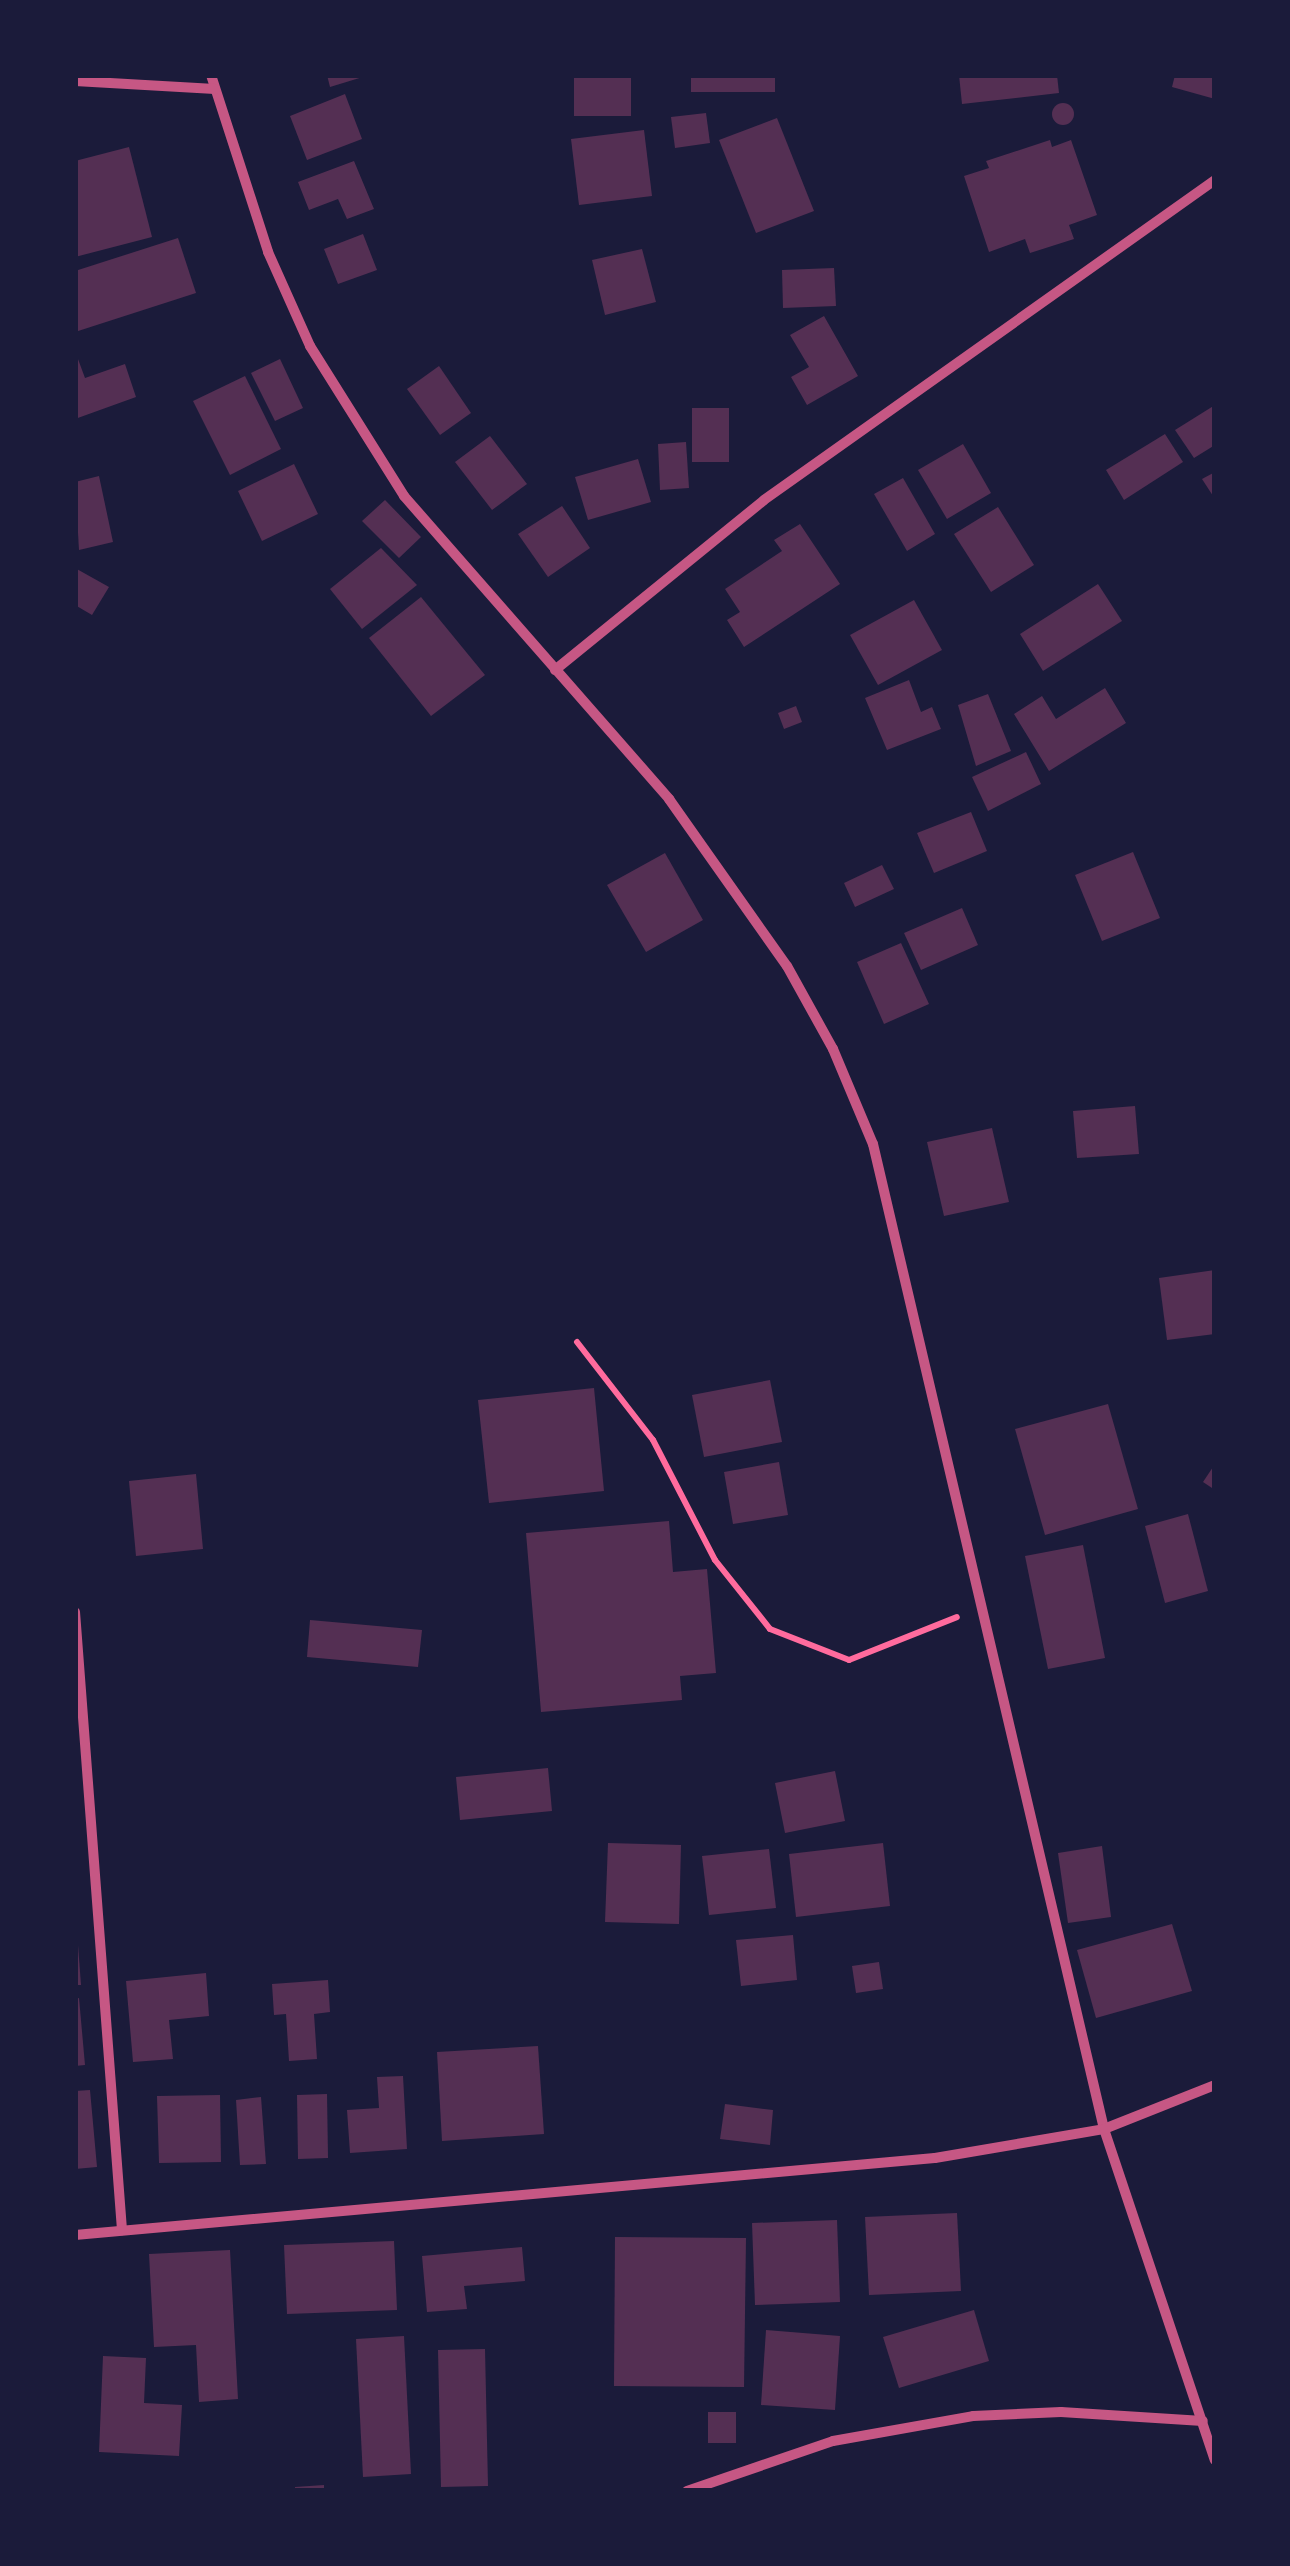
<!DOCTYPE html>
<html>
<head>
<meta charset="utf-8">
<style>
  body { margin:0 }
  #map { position:relative; width:1290px; height:2566px; overflow:hidden; background:#1b1b3a; font-family:Cabin,sans-serif }
  div>[style] { position:absolute }
  .building>* { inset:0; background:#542f53 }
  .round { border-radius:50% }
  .path>* { height:6px; margin:-3px; padding:0 3px; transform-origin:3px; border-radius:3px; background:#ff6b9d }
  .minor>* { height:10px; margin:-5px; padding:0 5px; transform-origin:5px; border-radius:5px; background:#c65784 }
  span { translate:-50% -50%; white-space:nowrap; text-align:center; line-height:1.15; -webkit-text-stroke:10px #1b1b3a; paint-order:stroke }
  .frame { position:absolute; inset:0; border:78px solid #1b1b3a; pointer-events:none }
</style>
</head>
<body>
<div id="map">
  <div class="building">
    <i style="clip-path:polygon(327px 75px,366px 75px,366px 76px,330px 87px)"></i>
    <i style="clip-path:polygon(574px 75px,631px 75px,631px 116px,574px 116px)"></i>
    <i style="clip-path:polygon(691px 75px,775px 75px,775px 92px,691px 92px)"></i>
    <i style="clip-path:polygon(959px 75px,1057px 75px,1059px 93px,962px 104px)"></i>
    <i style="clip-path:polygon(1175px 75px,1215px 75px,1215px 99px,1172px 87px)"></i>
    <i style="clip-path:polygon(345px 94px,362px 139px,307px 160px,290px 116px)"></i>
    <i class="round" style="left:1052px;top:103px;width:22px;height:22px"></i>
    <i style="clip-path:polygon(706px 113px,710px 143px,675px 148px,671px 117px)"></i>
    <i style="clip-path:polygon(777px 118px,814px 211px,756px 233px,719px 140px)"></i>
    <i style="clip-path:polygon(644px 130px,652px 196px,579px 205px,571px 139px)"></i>
    <i style="clip-path:polygon(1050px 140px,1052px 147px,1071px 140px,1097px 215px,1069px 225px,1074px 239px,1030px 253px,1025px 239px,989px 252px,964px 176px,989px 168px,986px 161px)"></i>
    <i style="clip-path:polygon(129px 147px,152px 237px,75px 257px,75px 161px)"></i>
    <i style="clip-path:polygon(354px 161px,374px 209px,347px 219px,338px 199px,309px 210px,298px 182px)"></i>
    <i style="clip-path:polygon(363px 234px,377px 270px,338px 284px,324px 249px)"></i>
    <i style="clip-path:polygon(178px 238px,196px 293px,75px 332px,75px 271px)"></i>
    <i style="clip-path:polygon(642px 249px,656px 302px,605px 315px,592px 260px)"></i>
    <i style="clip-path:polygon(834px 268px,836px 306px,783px 308px,782px 270px)"></i>
    <i style="clip-path:polygon(824px 316px,858px 376px,807px 405px,791px 377px,809px 367px,790px 335px)"></i>
    <i style="clip-path:polygon(75px 351px,85px 378px,125px 364px,136px 397px,75px 419px)"></i>
    <i style="clip-path:polygon(280px 359px,303px 408px,275px 421px,251px 373px)"></i>
    <i style="clip-path:polygon(439px 366px,471px 413px,440px 435px,407px 389px)"></i>
    <i style="clip-path:polygon(245px 376px,281px 449px,230px 475px,193px 401px)"></i>
    <i style="clip-path:polygon(1215px 405px,1215px 445px,1194px 458px,1175px 430px)"></i>
    <i style="clip-path:polygon(692px 408px,729px 408px,729px 462px,692px 462px)"></i>
    <i style="clip-path:polygon(1165px 434px,1183px 462px,1124px 500px,1106px 470px)"></i>
    <i style="clip-path:polygon(490px 436px,527px 484px,492px 510px,455px 462px)"></i>
    <i style="clip-path:polygon(686px 442px,689px 488px,660px 490px,658px 444px)"></i>
    <i style="clip-path:polygon(963px 444px,991px 493px,947px 519px,918px 470px)"></i>
    <i style="clip-path:polygon(638px 459px,651px 502px,588px 520px,575px 477px)"></i>
    <i style="clip-path:polygon(294px 464px,318px 514px,262px 541px,238px 491px)"></i>
    <i style="clip-path:polygon(1215px 472px,1215px 499px,1202px 479px)"></i>
    <i style="clip-path:polygon(99px 476px,113px 542px,79px 550px,75px 482px)"></i>
    <i style="clip-path:polygon(903px 478px,935px 534px,907px 551px,874px 494px)"></i>
    <i style="clip-path:polygon(385px 500px,421px 537px,399px 558px,362px 521px)"></i>
    <i style="clip-path:polygon(562px 506px,590px 548px,548px 577px,518px 534px)"></i>
    <i style="clip-path:polygon(998px 507px,1034px 565px,991px 592px,954px 534px)"></i>
    <i style="clip-path:polygon(800px 524px,840px 584px,744px 647px,727px 620px,740px 612px,725px 589px,782px 551px,774px 540px)"></i>
    <i style="clip-path:polygon(381px 548px,417px 585px,362px 629px,330px 589px)"></i>
    <i style="clip-path:polygon(75px 568px,109px 587px,92px 615px,75px 605px)"></i>
    <i style="clip-path:polygon(1098px 584px,1122px 621px,1043px 671px,1020px 634px)"></i>
    <i style="clip-path:polygon(421px 597px,485px 675px,431px 716px,369px 638px)"></i>
    <i style="clip-path:polygon(914px 600px,942px 650px,878px 685px,850px 635px)"></i>
    <i style="clip-path:polygon(909px 680px,921px 712px,932px 707px,941px 729px,887px 750px,865px 698px)"></i>
    <i style="clip-path:polygon(1105px 688px,1126px 723px,1049px 771px,1014px 714px,1042px 696px,1056px 719px)"></i>
    <i style="clip-path:polygon(988px 694px,1011px 751px,976px 766px,958px 705px)"></i>
    <i style="clip-path:polygon(796px 706px,802px 722px,784px 729px,778px 713px)"></i>
    <i style="clip-path:polygon(1026px 752px,1041px 784px,988px 811px,972px 777px)"></i>
    <i style="clip-path:polygon(971px 812px,987px 851px,934px 873px,917px 833px)"></i>
    <i style="clip-path:polygon(1133px 852px,1160px 918px,1102px 941px,1075px 875px)"></i>
    <i style="clip-path:polygon(665px 853px,703px 920px,646px 952px,607px 885px)"></i>
    <i style="clip-path:polygon(882px 865px,894px 889px,855px 907px,844px 883px)"></i>
    <i style="clip-path:polygon(962px 908px,978px 945px,921px 970px,904px 933px)"></i>
    <i style="clip-path:polygon(901px 943px,929px 1004px,884px 1024px,857px 962px)"></i>
    <i style="clip-path:polygon(1135px 1106px,1139px 1154px,1077px 1158px,1073px 1111px)"></i>
    <i style="clip-path:polygon(992px 1128px,1009px 1202px,944px 1216px,927px 1142px)"></i>
    <i style="clip-path:polygon(1215px 1270px,1215px 1334px,1167px 1340px,1159px 1278px)"></i>
    <i style="clip-path:polygon(770px 1380px,782px 1442px,704px 1457px,692px 1395px)"></i>
    <i style="clip-path:polygon(594px 1388px,604px 1491px,489px 1503px,478px 1400px)"></i>
    <i style="clip-path:polygon(1108px 1404px,1138px 1509px,1045px 1535px,1015px 1429px)"></i>
    <i style="clip-path:polygon(779px 1462px,788px 1515px,733px 1524px,724px 1472px)"></i>
    <i style="clip-path:polygon(1215px 1464px,1215px 1490px,1203px 1482px)"></i>
    <i style="clip-path:polygon(196px 1474px,203px 1549px,136px 1556px,129px 1481px)"></i>
    <i style="clip-path:polygon(1188px 1514px,1208px 1591px,1165px 1603px,1145px 1526px)"></i>
    <i style="clip-path:polygon(669px 1521px,673px 1572px,707px 1569px,716px 1673px,680px 1676px,682px 1700px,541px 1712px,526px 1533px)"></i>
    <i style="clip-path:polygon(1083px 1545px,1105px 1658px,1048px 1669px,1025px 1556px)"></i>
    <i style="clip-path:polygon(310px 1620px,422px 1630px,418px 1667px,307px 1657px)"></i>
    <i style="clip-path:polygon(548px 1768px,552px 1811px,460px 1820px,456px 1777px)"></i>
    <i style="clip-path:polygon(835px 1771px,845px 1821px,785px 1833px,775px 1783px)"></i>
    <i style="clip-path:polygon(608px 1843px,681px 1845px,679px 1924px,605px 1922px)"></i>
    <i style="clip-path:polygon(883px 1843px,890px 1906px,796px 1917px,789px 1854px)"></i>
    <i style="clip-path:polygon(1102px 1846px,1111px 1917px,1068px 1923px,1058px 1853px)"></i>
    <i style="clip-path:polygon(769px 1849px,776px 1908px,709px 1915px,702px 1856px)"></i>
    <i style="clip-path:polygon(1172px 1924px,1192px 1991px,1096px 2018px,1077px 1950px)"></i>
    <i style="clip-path:polygon(793px 1935px,797px 1980px,741px 1986px,736px 1940px)"></i>
    <i style="clip-path:polygon(75px 1945px,78px 1945px,81px 1985px,75px 1985px)"></i>
    <i style="clip-path:polygon(879px 1962px,883px 1989px,856px 1993px,852px 1966px)"></i>
    <i style="clip-path:polygon(206px 1973px,209px 2016px,169px 2020px,173px 2059px,133px 2062px,126px 1981px)"></i>
    <i style="clip-path:polygon(328px 1980px,330px 2012px,314px 2014px,317px 2059px,289px 2061px,286px 2014px,274px 2015px,272px 1984px)"></i>
    <i style="clip-path:polygon(79px 1998px,85px 2065px,75px 2066px,75px 1999px)"></i>
    <i style="clip-path:polygon(538px 2046px,544px 2134px,442px 2141px,437px 2052px)"></i>
    <i style="clip-path:polygon(403px 2076px,407px 2149px,350px 2153px,347px 2110px,379px 2108px,377px 2077px)"></i>
    <i style="clip-path:polygon(90px 2090px,97px 2167px,75px 2169px,75px 2091px)"></i>
    <i style="clip-path:polygon(327px 2094px,328px 2158px,298px 2159px,297px 2095px)"></i>
    <i style="clip-path:polygon(220px 2095px,221px 2162px,159px 2163px,157px 2096px)"></i>
    <i style="clip-path:polygon(261px 2097px,266px 2164px,240px 2165px,236px 2100px)"></i>
    <i style="clip-path:polygon(725px 2104px,773px 2110px,770px 2145px,720px 2139px)"></i>
    <i style="clip-path:polygon(957px 2213px,961px 2291px,869px 2295px,865px 2217px)"></i>
    <i style="clip-path:polygon(837px 2220px,840px 2302px,755px 2305px,752px 2223px)"></i>
    <i style="clip-path:polygon(615px 2237px,746px 2238px,744px 2387px,614px 2386px)"></i>
    <i style="clip-path:polygon(394px 2241px,397px 2310px,287px 2314px,284px 2245px)"></i>
    <i style="clip-path:polygon(522px 2247px,525px 2281px,464px 2286px,467px 2309px,427px 2312px,422px 2256px)"></i>
    <i style="clip-path:polygon(230px 2250px,238px 2399px,199px 2402px,196px 2345px,154px 2347px,149px 2254px)"></i>
    <i style="clip-path:polygon(974px 2310px,989px 2361px,899px 2388px,883px 2337px)"></i>
    <i style="clip-path:polygon(766px 2330px,840px 2336px,835px 2410px,761px 2405px)"></i>
    <i style="clip-path:polygon(404px 2336px,411px 2474px,363px 2477px,356px 2339px)"></i>
    <i style="clip-path:polygon(485px 2349px,488px 2486px,441px 2487px,438px 2350px)"></i>
    <i style="clip-path:polygon(103px 2356px,146px 2358px,144px 2403px,182px 2405px,179px 2456px,99px 2452px)"></i>
    <i style="clip-path:polygon(708px 2412px,736px 2412px,736px 2443px,708px 2443px)"></i>
    <i style="clip-path:polygon(324px 2485px,324px 2491px,295px 2491px,295px 2487px)"></i>
  </div>
  <div class="path">
    <i style="left:577px;top:1342px;width:124px;rotate:52.2deg"></i>
    <i style="left:653px;top:1440px;width:135px;rotate:62.7deg"></i>
    <i style="left:715px;top:1560px;width:88px;rotate:51.4deg"></i>
    <i style="left:770px;top:1629px;width:85px;rotate:21.4deg"></i>
    <i style="left:849px;top:1660px;width:116px;rotate:-21.7deg"></i>
  </div>
  <div class="minor">
    <i style="left:211px;top:75px;width:186px;rotate:72.1deg"></i>
    <i style="left:268px;top:252px;width:103px;rotate:65.9deg"></i>
    <i style="left:310px;top:346px;width:177px;rotate:57.9deg"></i>
    <i style="left:404px;top:496px;width:403px;rotate:48.8deg"></i>
    <i style="left:669px;top:799px;width:204px;rotate:54.8deg"></i>
    <i style="left:787px;top:966px;width:95px;rotate:61deg"></i>
    <i style="left:833px;top:1049px;width:103px;rotate:67.2deg"></i>
    <i style="left:873px;top:1144px;width:1012px;rotate:76.8deg"></i>
    <i style="left:1104px;top:2129px;width:349px;rotate:71.5deg"></i>
    <i style="left:75px;top:81px;width:140px;rotate:3.3deg"></i>
    <i style="left:555px;top:670px;width:269px;rotate:-39.1deg"></i>
    <i style="left:764px;top:500px;width:553px;rotate:-35.36deg"></i>
    <i style="left:75px;top:1612px;width:620px;rotate:85.65deg"></i>
    <i style="left:75px;top:2235px;width:863px;rotate:-5.12deg"></i>
    <i style="left:935px;top:2158px;width:171px;rotate:-9.7deg"></i>
    <i style="left:1104px;top:2129px;width:119px;rotate:-21.6deg"></i>
    <i style="left:687px;top:2491px;width:154px;rotate:-18.9deg"></i>
    <i style="left:833px;top:2441px;width:142px;rotate:-10.1deg"></i>
    <i style="left:973px;top:2416px;width:88px;rotate:-2.6deg"></i>
    <i style="left:1061px;top:2412px;width:142px;rotate:3.6deg"></i>
  </div>
  <div class="frame"></div>
</div>
</body>
</html>
